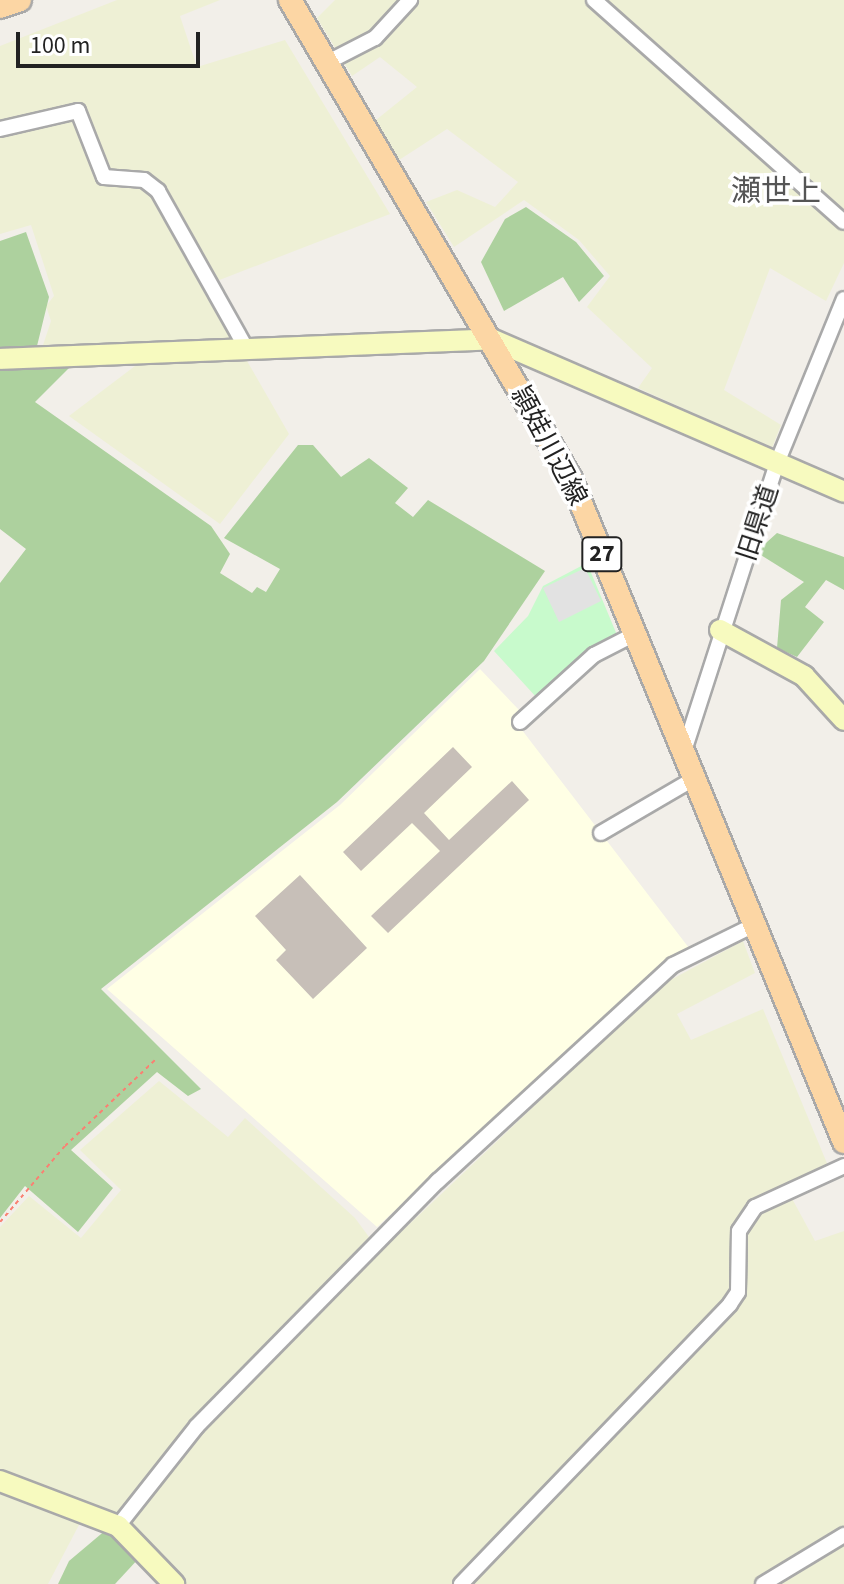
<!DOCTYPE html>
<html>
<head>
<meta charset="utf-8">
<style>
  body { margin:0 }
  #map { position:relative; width:844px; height:1584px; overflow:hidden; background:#f2efe9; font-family:"Source Sans 3","Noto Sans JP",sans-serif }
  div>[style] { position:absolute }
  .education>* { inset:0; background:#ffffe5 }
  .farmland>* { inset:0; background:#eef0d5 }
  .forest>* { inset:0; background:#add19e }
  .park>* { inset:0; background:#c8facc }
  .parking>* { inset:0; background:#e2e2e2 }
  .building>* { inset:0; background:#c7bfb8 }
  .path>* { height:2px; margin-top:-1px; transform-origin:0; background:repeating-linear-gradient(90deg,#fa8072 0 4px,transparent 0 8px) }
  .roads { filter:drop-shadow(2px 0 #a9a9a9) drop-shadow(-2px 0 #a9a9a9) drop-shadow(0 2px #a9a9a9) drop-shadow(0 -2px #a9a9a9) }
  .street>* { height:14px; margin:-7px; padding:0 7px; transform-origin:7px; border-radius:7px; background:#fff }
  .secondary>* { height:20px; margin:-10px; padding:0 10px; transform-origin:10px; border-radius:10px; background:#f7fabf }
  .primary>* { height:22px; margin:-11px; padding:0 11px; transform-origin:11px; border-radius:11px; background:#fcd6a4 }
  span { translate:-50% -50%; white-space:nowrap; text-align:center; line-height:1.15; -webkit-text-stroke:7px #fff; paint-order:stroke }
  .shield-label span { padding:2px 6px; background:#fff; border:2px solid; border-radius:6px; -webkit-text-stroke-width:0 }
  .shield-label { font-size:24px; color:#222; font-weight:700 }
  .street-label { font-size:26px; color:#222 }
  .quarter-label { font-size:30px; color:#555 }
  .scale { position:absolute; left:16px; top:32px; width:184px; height:36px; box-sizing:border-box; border:4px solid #222; border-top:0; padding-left:10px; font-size:24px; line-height:28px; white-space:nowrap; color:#222; -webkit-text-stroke:6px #fff; paint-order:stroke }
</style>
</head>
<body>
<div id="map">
  <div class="education">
    <i style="clip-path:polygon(480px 669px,519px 710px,512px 717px,689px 948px,663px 963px,377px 1227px,107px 989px,340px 805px)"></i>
  </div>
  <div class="farmland">
    <i style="clip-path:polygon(117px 0,220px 0,180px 16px,197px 67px,285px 40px,390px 214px,204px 286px,289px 434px,220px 524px,69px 416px,168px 341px,43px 345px,51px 321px,46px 306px,54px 296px,31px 225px,0 234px,0 46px)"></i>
    <i style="clip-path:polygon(335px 0,844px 0,844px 263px,826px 301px,770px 268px,724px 390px,781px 425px,772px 448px,638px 388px,652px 368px,587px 307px,610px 276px,579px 240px,524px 200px,454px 247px,426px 202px,457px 190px,495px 207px,518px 182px,447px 129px,399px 160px,376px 120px,417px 87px,380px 57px,352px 76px,317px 18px)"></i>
    <i style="clip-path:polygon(743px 941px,755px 973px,677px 1014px,691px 1040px,763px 1009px,831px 1173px,789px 1193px,815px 1241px,844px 1231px,844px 1584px,181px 1584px,165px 1563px,0 1473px,0 1227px,29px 1196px,81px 1238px,121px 1190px,80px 1150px,159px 1081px,228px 1137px,245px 1118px,355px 1218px,380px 1252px,663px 984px)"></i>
    <i style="clip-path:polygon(0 1493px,80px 1523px,48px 1584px,0 1584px)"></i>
  </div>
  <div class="forest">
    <i style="clip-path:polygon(526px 207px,576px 242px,604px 276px,579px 302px,563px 277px,504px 311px,481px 262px,505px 219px)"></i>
    <i style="clip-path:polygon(26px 232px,49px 297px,37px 346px,22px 349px,75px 362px,35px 402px,211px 526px,230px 554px,220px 573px,252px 593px,257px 587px,266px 592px,280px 569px,224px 538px,298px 445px,313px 445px,341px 477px,369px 458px,408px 488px,395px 503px,413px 517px,428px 500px,545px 571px,484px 661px,337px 802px,101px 989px,201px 1089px,188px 1096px,157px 1072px,71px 1150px,113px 1188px,78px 1232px,25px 1186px,0 1218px,0 583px,26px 549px,0 529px,0 241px)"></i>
    <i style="clip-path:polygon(777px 533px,844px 557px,844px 590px,826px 580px,805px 607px,824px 622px,797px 657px,777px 648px,781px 600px,804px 582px,756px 552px)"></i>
    <i style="clip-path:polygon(107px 1529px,140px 1557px,115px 1584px,58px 1584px,69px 1561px)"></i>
  </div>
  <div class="park">
    <i style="clip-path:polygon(587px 563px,617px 635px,580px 656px,537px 698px,494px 651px,528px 616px,543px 586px)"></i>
  </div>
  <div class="parking">
    <i style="clip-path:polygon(585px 568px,601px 601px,559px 622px,543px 588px)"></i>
  </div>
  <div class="building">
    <i style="clip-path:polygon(453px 747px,472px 767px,424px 813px,449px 840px,512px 781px,529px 800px,388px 933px,371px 916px,440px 851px,412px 823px,361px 871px,343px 852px)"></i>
    <i style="clip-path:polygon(300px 875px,367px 948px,313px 999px,276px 960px,286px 950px,255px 916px)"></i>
  </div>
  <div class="path">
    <i style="left:0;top:1222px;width:100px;rotate:-49.5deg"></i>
    <i style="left:65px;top:1146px;width:127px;rotate:-43.7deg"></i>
  </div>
  <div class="roads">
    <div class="street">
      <i style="left:594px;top:0;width:334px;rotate:41.6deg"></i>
      <i style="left:328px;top:62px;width:53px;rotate:-27.1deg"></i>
      <i style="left:375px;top:38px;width:52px;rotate:-47.4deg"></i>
      <i style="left:0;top:129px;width:80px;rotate:-13deg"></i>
      <i style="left:78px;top:111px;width:71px;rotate:68.5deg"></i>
      <i style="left:104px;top:177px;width:40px;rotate:4.3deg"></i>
      <i style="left:144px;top:180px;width:18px;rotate:38deg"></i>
      <i style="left:158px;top:191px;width:178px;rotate:60.7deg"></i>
      <i style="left:520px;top:722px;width:100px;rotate:-42.2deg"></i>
      <i style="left:594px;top:655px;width:46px;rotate:-27.1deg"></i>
      <i style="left:684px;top:751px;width:303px;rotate:-72.1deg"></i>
      <i style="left:777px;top:463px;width:177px;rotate:-67.8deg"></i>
      <i style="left:601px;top:833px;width:109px;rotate:-30.3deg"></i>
      <i style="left:118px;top:1526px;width:127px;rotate:-51.7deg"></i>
      <i style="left:197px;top:1426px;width:344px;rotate:-45.5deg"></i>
      <i style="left:438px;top:1181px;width:319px;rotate:-42.6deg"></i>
      <i style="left:673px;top:965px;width:93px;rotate:-26.3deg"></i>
      <i style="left:461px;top:1584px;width:388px;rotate:-46.1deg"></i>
      <i style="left:730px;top:1304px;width:14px;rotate:-56deg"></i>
      <i style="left:738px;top:1292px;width:61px;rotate:-89.1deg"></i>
      <i style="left:739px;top:1231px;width:29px;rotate:-56deg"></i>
      <i style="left:755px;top:1207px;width:98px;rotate:-24.7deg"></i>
      <i style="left:763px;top:1584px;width:95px;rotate:-31.2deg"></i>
    </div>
    <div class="secondary">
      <i style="left:0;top:359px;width:491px;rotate:-2.3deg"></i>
      <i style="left:491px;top:339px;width:385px;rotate:23.4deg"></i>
      <i style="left:720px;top:630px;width:96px;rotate:28.7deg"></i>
      <i style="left:804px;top:676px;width:59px;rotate:47.7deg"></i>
      <i style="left:0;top:1481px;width:126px;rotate:20.9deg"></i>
      <i style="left:118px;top:1526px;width:81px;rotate:46deg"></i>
    </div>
    <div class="primary">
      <i style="left:290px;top:0;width:555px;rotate:59.6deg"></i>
      <i style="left:571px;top:479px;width:717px;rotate:67.62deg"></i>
      <i style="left:0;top:7px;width:21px;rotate:-19deg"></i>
    </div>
  </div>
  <div class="shield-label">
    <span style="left:602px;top:554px">27</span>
  </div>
  <div class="street-label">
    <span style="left:549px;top:446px;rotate:62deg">頴娃川辺線</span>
    <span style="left:758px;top:523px;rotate:-72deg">旧県道</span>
  </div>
  <div class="quarter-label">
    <span style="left:776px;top:192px">瀬世上</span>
  </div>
  <div class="scale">100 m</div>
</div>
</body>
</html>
